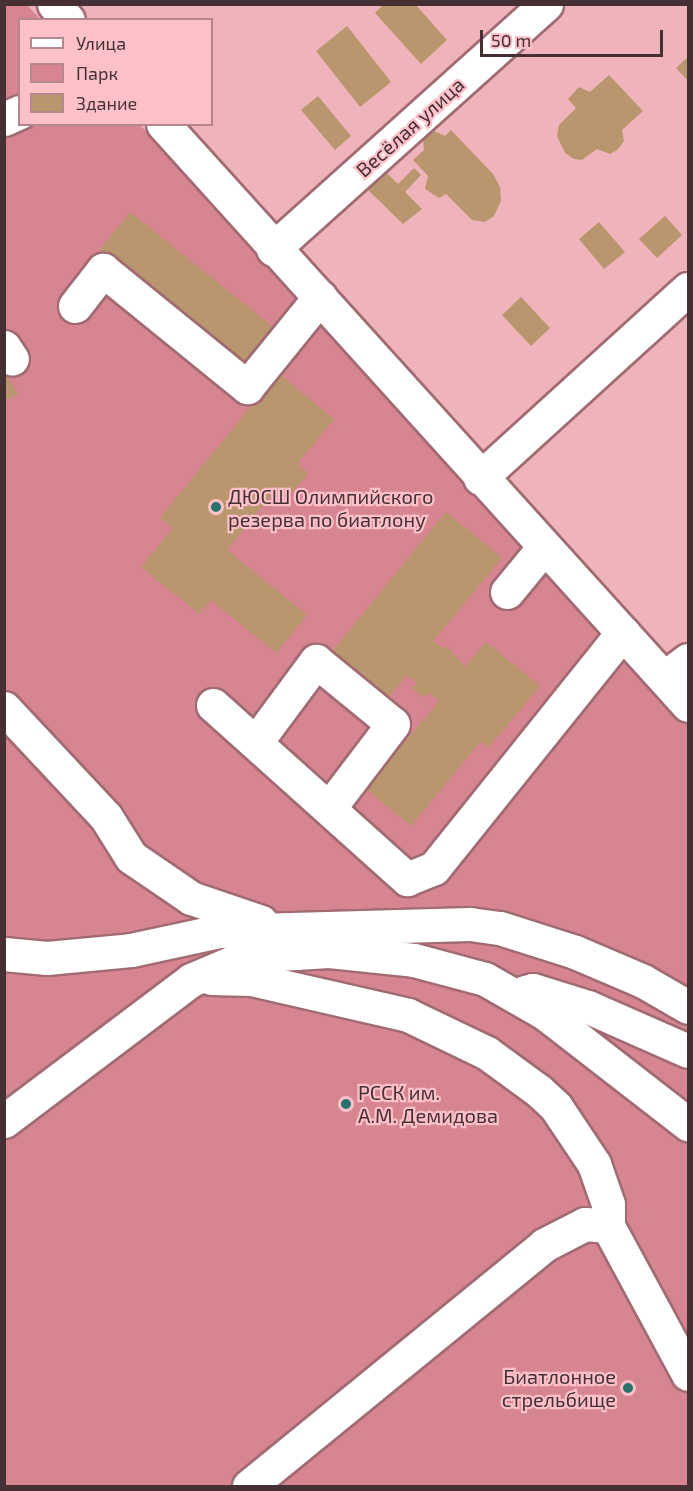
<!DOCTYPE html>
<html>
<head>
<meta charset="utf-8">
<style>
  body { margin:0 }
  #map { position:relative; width:693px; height:1491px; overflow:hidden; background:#efb4bb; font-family:"Exo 2",sans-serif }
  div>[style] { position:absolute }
  .green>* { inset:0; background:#d68591 }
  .building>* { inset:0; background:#b9966d }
  .roads { filter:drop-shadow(2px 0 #a16b72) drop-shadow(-2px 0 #a16b72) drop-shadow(0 2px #a16b72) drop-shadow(0 -2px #a16b72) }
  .minor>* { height:33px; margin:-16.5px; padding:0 16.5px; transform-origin:16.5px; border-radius:16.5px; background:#fff }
  .dots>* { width:16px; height:16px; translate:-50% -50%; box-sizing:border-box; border:3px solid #fcc1c8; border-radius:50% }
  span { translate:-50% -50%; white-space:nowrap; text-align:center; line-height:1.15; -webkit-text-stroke:4.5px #fcc1c8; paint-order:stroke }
  .street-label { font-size:20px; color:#473033 }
  .poi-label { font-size:20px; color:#473033 }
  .left { translate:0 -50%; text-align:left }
  .right { translate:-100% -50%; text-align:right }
  .frame { position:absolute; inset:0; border:6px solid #473033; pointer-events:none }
  .legend { position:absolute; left:18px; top:18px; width:195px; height:108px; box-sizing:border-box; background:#fcc1c8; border:2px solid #b4878c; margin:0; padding:8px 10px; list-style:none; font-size:18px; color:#473033 }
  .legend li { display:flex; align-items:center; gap:12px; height:30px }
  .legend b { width:30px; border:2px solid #b4878c }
  .scale { position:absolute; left:480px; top:30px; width:183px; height:27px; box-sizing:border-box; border:3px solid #473033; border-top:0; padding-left:8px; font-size:18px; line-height:21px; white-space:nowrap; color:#473033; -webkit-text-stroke:4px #fcc1c8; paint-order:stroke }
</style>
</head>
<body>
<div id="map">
  <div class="green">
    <i style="clip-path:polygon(26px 4px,40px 19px,20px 20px,20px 124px,140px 125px,513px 519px,688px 721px,688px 1486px,5px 1486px,4px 5px)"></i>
  </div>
  <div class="building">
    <i style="clip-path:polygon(384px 4px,415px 4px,447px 40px,421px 64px,375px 13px)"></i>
    <i style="clip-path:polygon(347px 26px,391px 82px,360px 107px,316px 51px)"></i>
    <i style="clip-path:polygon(688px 57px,688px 81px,676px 68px)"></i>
    <i style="clip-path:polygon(609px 75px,643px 111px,622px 130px,624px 141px,618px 149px,610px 154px,597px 149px,582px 160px,574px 159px,565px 153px,557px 136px,559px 125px,576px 108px,568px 99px,579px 87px,590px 92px)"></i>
    <i style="clip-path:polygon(318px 96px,351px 136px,335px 150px,301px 110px)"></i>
    <i style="clip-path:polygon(432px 130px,445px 136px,451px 130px,493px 174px,500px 187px,501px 201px,494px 216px,485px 222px,472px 220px,446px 194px,439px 198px,425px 189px,428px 176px,413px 160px,424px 150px,423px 138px)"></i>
    <i style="clip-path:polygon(414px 168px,421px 175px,405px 192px,422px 209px,403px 224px,367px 189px,385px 171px,398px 184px)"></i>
    <i style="clip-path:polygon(130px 212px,278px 331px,247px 371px,99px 251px)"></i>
    <i style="clip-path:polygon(665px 216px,682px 235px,657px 258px,639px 239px)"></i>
    <i style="clip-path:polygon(599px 222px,625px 252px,604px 269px,579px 239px)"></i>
    <i style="clip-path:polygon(521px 297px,550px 328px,531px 346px,502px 315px)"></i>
    <i style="clip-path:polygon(4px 371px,18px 394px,4px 401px)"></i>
    <i style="clip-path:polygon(278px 373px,334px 419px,297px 464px,308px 473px,290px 495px,279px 486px,227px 550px,307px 615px,276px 653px,211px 600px,199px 614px,141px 567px,173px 528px,160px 518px)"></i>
    <i style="clip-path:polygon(446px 512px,502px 558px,433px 641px,444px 649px,447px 646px,465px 667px,486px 642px,540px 686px,489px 747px,481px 741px,411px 826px,366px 789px,439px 701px,429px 693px,424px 698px,412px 688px,417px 683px,407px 675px,387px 699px,331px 653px)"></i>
  </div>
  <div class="roads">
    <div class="minor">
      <i style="left:54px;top:4px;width:21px;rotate:49deg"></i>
      <i style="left:4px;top:119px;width:17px;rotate:-24deg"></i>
      <i style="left:163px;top:124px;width:783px;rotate:47.9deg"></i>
      <i style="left:273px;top:249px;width:367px;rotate:-41.9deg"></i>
      <i style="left:75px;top:306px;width:46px;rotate:-52.1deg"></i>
      <i style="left:103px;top:270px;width:186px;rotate:39.1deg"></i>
      <i style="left:247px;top:387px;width:116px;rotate:-51deg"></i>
      <i style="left:4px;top:347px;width:14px;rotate:56deg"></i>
      <i style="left:480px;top:478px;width:281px;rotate:-42.3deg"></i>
      <i style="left:507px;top:592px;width:58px;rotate:-50.6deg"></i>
      <i style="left:664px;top:678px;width:30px;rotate:-37deg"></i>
      <i style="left:213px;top:705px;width:261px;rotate:41.9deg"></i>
      <i style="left:407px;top:879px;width:29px;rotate:-22deg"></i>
      <i style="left:434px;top:868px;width:302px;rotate:-51.3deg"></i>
      <i style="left:4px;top:708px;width:149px;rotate:46.9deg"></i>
      <i style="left:106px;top:817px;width:47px;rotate:58deg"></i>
      <i style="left:131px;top:857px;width:73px;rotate:34.3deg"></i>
      <i style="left:191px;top:898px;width:74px;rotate:18.9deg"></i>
      <i style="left:256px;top:742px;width:101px;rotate:-53.5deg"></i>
      <i style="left:316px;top:661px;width:99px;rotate:39.3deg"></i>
      <i style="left:393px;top:724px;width:104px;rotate:127.2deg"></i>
      <i style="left:4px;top:954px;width:43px;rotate:5.3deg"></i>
      <i style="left:47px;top:958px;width:84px;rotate:-5.4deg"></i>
      <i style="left:131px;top:950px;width:91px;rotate:-12.1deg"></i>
      <i style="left:220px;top:931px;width:250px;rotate:-1.6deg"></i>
      <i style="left:470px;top:924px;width:30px;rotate:8deg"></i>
      <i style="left:500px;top:928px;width:79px;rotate:17.7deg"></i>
      <i style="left:575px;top:952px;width:74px;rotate:23.1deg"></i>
      <i style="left:643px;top:981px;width:52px;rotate:30deg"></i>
      <i style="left:211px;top:978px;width:40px;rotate:1.4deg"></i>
      <i style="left:251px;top:979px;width:161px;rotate:12.9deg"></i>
      <i style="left:408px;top:1015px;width:88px;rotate:25.7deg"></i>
      <i style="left:487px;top:1053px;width:64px;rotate:36.2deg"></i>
      <i style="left:539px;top:1091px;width:23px;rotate:43deg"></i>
      <i style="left:556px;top:1107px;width:69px;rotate:56.3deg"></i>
      <i style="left:594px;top:1164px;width:42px;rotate:70.7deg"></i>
      <i style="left:608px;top:1204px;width:22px;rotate:90deg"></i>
      <i style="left:608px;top:1226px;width:168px;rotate:61.6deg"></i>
      <i style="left:525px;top:992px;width:8px;rotate:-14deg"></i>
      <i style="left:533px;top:990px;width:58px;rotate:17.2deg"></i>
      <i style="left:588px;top:1007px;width:109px;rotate:23.7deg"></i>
      <i style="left:4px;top:1121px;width:234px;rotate:-37deg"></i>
      <i style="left:191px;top:980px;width:46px;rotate:-23.2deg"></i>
      <i style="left:233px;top:962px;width:30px;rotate:-14deg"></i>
      <i style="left:262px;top:955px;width:67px;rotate:-3.4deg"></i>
      <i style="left:329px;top:951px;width:85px;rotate:6deg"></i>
      <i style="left:414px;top:960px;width:73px;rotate:15deg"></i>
      <i style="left:485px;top:979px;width:70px;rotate:29.8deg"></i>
      <i style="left:546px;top:1014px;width:180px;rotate:37.8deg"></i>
      <i style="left:249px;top:1486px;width:381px;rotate:-39.2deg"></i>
      <i style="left:544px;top:1245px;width:46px;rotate:-27.1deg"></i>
      <i style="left:585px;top:1224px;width:23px;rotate:5deg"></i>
    </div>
  </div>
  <div class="dots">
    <i style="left:216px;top:507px;background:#28726e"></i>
    <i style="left:346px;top:1104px;background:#28726e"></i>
    <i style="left:628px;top:1388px;background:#28726e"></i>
  </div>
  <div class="street-label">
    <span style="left:410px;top:127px;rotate:-42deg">Весёлая улица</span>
  </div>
  <div class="poi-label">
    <span class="left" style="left:228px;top:508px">ДЮСШ Олимпийского<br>резерва по биатлону</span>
    <span class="left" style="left:358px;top:1104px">РССК им.<br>А.М. Демидова</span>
    <span class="right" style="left:616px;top:1388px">Биатлонное<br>стрельбище</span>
  </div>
  <div class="frame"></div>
  <ul class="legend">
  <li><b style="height:8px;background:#fff"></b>Улица</li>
  <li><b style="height:16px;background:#d68591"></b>Парк</li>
  <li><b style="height:16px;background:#b9966d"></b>Здание</li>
  </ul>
  <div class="scale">50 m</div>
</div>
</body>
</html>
